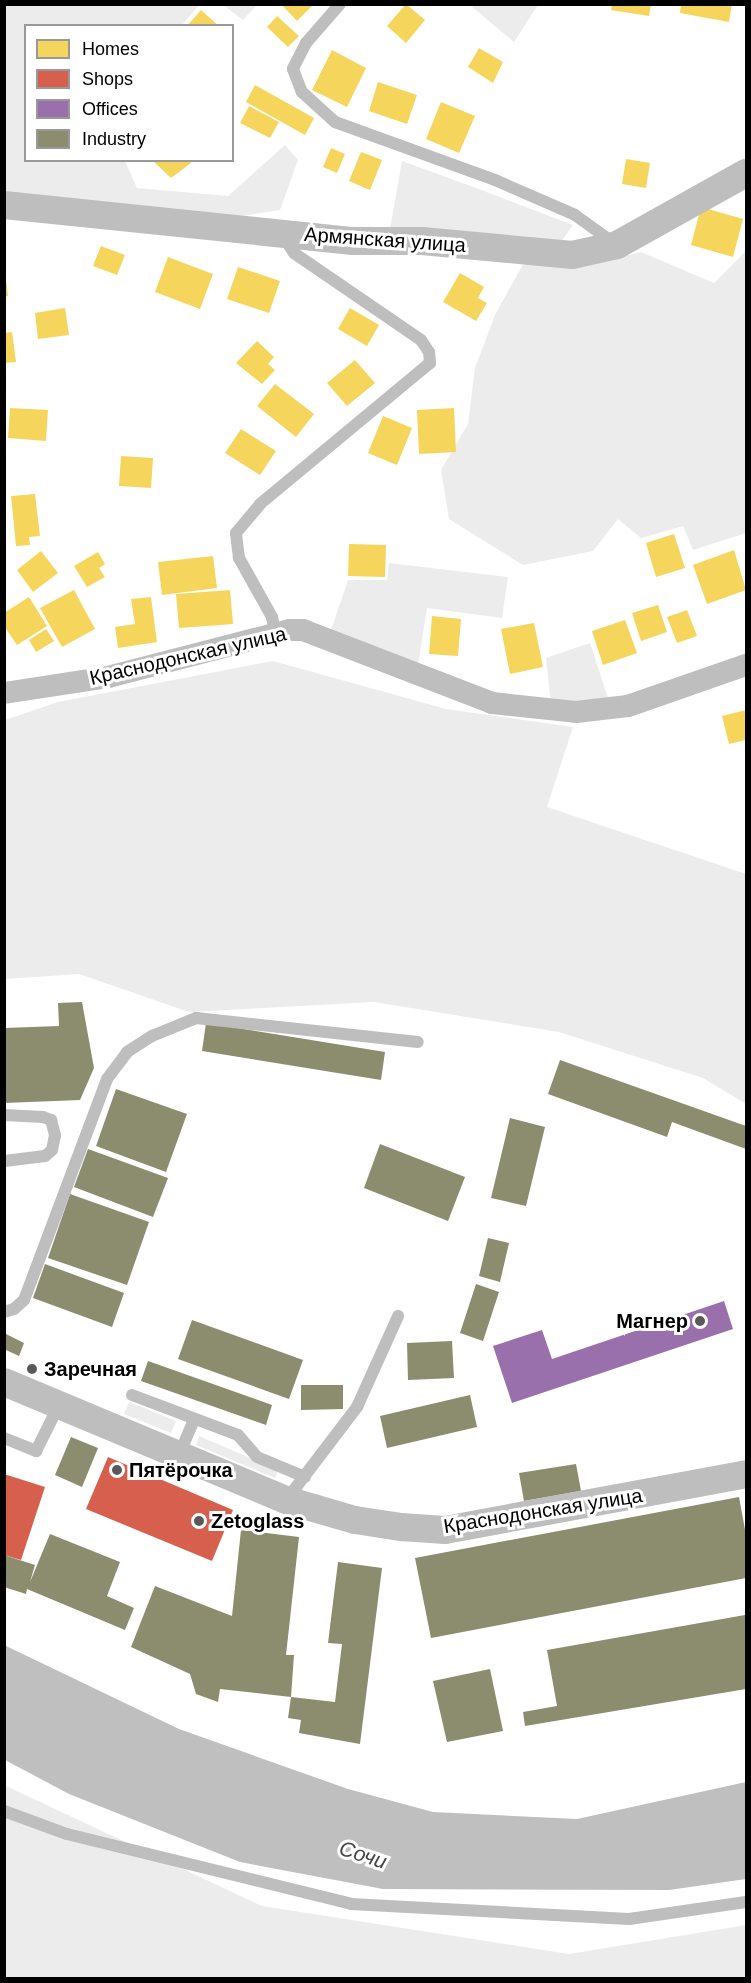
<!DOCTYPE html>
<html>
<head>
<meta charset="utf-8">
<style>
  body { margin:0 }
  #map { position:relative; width:751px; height:1983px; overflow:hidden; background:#fff; font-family:Helvetica,sans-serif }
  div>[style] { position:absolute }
  .green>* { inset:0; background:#ececec }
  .water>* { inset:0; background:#bfbfbf }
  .homes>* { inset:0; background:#f6d55c }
  .shops>* { inset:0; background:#d6604d }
  .offices>* { inset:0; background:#9970ab }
  .industry>* { inset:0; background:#8c8c6e }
  .service>* { height:12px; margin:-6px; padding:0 6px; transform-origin:6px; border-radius:6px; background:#bebebe }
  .minor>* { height:22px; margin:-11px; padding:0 11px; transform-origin:11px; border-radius:11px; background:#bebebe }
  .tertiary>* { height:28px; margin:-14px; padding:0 14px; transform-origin:14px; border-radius:14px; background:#bebebe }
  .dots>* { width:16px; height:16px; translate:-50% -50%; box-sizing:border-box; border:3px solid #fff; border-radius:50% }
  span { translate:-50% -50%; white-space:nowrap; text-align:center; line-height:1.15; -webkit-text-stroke:6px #fff; paint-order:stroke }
  .street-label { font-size:20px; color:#000 }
  .poi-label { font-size:20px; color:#000; font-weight:700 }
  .right { translate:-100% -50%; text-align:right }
  .left { translate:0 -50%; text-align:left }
  .water-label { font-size:21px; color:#444; font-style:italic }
  .frame { position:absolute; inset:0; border:6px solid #000; pointer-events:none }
  .legend { position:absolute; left:24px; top:24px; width:210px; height:138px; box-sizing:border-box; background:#fff; border:2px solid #999; margin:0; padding:8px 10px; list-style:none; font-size:18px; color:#000 }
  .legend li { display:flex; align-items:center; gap:12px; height:30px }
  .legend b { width:30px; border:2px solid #999 }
</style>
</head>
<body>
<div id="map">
  <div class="green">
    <i style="clip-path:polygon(4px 5px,199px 5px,182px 25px,26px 26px,26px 160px,125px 161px,137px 188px,228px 196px,285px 145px,298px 160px,280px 210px,234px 217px,5px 194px)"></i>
    <i style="clip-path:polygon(223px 5px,257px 5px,243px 20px)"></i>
    <i style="clip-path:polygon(470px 5px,538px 5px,514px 42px)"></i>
    <i style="clip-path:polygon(402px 161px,476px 188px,573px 225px,560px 244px,390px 229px)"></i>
    <i style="clip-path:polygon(746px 251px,746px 533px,693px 550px,683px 526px,641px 538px,618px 519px,593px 551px,523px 565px,449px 519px,441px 470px,468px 424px,475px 368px,495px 315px,527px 257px,571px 269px,641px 252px,714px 283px)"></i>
    <i style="clip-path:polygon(389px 563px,508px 577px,502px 618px,427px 608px,417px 671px,329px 636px,348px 580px,387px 580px)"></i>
    <i style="clip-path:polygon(590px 643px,609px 701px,551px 704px,546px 658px)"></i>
    <i style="clip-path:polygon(273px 661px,446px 709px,573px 727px,547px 807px,746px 874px,746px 1104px,703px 1078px,559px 1032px,374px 1002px,189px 1012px,79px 974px,5px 979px,5px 720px,58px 702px)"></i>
    <i style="clip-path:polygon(129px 1402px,176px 1421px,171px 1433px,124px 1414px)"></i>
    <i style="clip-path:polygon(199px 1436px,278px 1470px,275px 1478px,196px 1445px)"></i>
    <i style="clip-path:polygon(4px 1785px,262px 1906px,569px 1954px,746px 1925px,746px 1978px,5px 1978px)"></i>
  </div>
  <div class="water">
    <i style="clip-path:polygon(4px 1645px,179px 1729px,348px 1789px,433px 1812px,577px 1819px,746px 1782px,746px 1879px,669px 1890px,383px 1889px,240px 1862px,69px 1794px,5px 1760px)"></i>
  </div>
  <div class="homes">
    <i style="clip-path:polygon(281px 4px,314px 4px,297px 21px)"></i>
    <i style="clip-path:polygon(406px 4px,425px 20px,406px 43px,387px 26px)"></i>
    <i style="clip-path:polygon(612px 4px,651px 4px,649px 16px,611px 10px)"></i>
    <i style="clip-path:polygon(681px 4px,732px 4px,729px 22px,680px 13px)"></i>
    <i style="clip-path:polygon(201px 10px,219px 26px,187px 26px)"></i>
    <i style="clip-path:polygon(277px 16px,299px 36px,288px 47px,267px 27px)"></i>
    <i style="clip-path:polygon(479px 48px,503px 62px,493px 83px,468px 67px)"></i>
    <i style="clip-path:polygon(332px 50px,366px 68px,347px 107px,312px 90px)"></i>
    <i style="clip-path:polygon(378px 82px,417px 95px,407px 124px,369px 111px)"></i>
    <i style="clip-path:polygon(255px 85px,314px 118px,305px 135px,246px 102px)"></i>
    <i style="clip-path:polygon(441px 102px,475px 116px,459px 153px,426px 139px)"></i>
    <i style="clip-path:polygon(249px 106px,279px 122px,270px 138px,240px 123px)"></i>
    <i style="clip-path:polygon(331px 148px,345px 154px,337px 173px,323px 167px)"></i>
    <i style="clip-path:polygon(361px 152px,382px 160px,370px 190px,349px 181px)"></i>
    <i style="clip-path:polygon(626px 159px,650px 163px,646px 188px,622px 184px)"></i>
    <i style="clip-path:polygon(152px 160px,190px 160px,191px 163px,171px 178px)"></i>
    <i style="clip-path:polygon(701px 207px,743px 219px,733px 257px,691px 245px)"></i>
    <i style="clip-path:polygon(101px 246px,125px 255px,117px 275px,93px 266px)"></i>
    <i style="clip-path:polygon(168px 257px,213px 274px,200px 309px,155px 292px)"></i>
    <i style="clip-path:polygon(238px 267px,280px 281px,269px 313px,227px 299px)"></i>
    <i style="clip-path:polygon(460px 273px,484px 287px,478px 298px,487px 303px,476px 321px,443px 302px)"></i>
    <i style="clip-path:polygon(4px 279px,6px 279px,8px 296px,4px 297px)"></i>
    <i style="clip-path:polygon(65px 308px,69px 335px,38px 339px,35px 313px)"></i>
    <i style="clip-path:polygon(350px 308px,379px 325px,367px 346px,338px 329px)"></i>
    <i style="clip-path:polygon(12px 332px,16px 362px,4px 363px,4px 333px)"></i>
    <i style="clip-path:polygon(257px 341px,274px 357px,268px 364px,275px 370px,262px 384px,236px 363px)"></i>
    <i style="clip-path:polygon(355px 360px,375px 383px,347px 406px,327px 383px)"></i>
    <i style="clip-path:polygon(275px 384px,314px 414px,296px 437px,257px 406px)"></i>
    <i style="clip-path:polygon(10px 408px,48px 410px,46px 441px,8px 438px)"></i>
    <i style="clip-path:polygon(454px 408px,456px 452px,419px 454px,417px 410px)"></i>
    <i style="clip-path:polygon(383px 416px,412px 428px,397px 465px,368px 453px)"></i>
    <i style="clip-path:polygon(241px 429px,276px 451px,260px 475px,225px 453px)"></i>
    <i style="clip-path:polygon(121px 456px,153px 458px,151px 488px,119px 486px)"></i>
    <i style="clip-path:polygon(35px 494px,40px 536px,29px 537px,30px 545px,16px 546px,11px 496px)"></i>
    <i style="clip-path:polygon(674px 534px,685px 568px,656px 577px,646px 543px)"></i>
    <i style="clip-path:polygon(349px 544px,386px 545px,385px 577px,348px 576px)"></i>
    <i style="clip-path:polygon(734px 550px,746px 590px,707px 604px,693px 565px)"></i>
    <i style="clip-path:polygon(41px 551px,58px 573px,33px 592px,17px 570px)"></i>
    <i style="clip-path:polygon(98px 552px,105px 564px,99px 568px,105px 577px,87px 587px,74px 566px)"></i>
    <i style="clip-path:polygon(213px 556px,217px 588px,162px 595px,158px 562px)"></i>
    <i style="clip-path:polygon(74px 590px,95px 629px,62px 647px,40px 608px)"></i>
    <i style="clip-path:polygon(230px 590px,233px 624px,179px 628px,176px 594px)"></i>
    <i style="clip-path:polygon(29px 597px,47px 626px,17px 645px,4px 626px,4px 613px)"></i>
    <i style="clip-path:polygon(151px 597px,157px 642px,118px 648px,115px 627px,135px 624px,131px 599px)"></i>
    <i style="clip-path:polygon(658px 605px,667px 632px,641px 641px,632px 613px)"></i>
    <i style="clip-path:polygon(687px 610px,697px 636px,677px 643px,667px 617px)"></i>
    <i style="clip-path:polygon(432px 616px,461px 619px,458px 656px,429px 654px)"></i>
    <i style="clip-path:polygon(625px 620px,637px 653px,603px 665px,592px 631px)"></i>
    <i style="clip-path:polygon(534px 623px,543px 667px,510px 674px,501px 629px)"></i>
    <i style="clip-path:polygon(46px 629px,54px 641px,36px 652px,29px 640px)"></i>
    <i style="clip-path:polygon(746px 710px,746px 740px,729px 744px,722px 716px)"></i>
  </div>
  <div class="shops">
    <i style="clip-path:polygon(108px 1457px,233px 1510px,212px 1561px,86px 1509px)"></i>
    <i style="clip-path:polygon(4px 1474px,45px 1487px,21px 1560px,4px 1555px)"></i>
  </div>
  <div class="offices">
    <i style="clip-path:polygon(724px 1301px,733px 1329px,512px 1403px,493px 1346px,542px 1330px,552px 1359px)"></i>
  </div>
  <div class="industry">
    <i style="clip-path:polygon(82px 1002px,94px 1068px,80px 1100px,4px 1103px,4px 1028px,59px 1026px,58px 1003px)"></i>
    <i style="clip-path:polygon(206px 1023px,385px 1052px,381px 1080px,202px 1051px)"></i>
    <i style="clip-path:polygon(560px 1060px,746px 1126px,746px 1149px,672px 1122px,667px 1137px,548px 1094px)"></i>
    <i style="clip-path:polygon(116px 1089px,187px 1114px,166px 1172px,96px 1146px)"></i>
    <i style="clip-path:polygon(510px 1118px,545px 1127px,526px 1206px,491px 1198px)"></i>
    <i style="clip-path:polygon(380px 1144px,465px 1177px,448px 1221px,364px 1188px)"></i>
    <i style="clip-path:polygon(88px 1149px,168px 1178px,153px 1217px,74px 1187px)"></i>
    <i style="clip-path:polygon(70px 1194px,149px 1222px,127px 1285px,48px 1258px)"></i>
    <i style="clip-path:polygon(488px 1238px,509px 1243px,500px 1282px,479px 1276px)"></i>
    <i style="clip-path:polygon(45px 1264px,124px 1293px,112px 1327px,33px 1298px)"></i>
    <i style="clip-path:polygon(476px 1284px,499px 1292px,483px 1341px,460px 1333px)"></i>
    <i style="clip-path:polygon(192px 1320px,303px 1360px,289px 1399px,178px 1359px)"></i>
    <i style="clip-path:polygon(4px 1333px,24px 1343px,19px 1356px,6px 1350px)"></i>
    <i style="clip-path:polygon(452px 1341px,454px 1378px,408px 1380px,407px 1343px)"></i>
    <i style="clip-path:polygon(148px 1361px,272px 1405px,266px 1425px,141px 1381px)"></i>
    <i style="clip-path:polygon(301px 1385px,343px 1385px,343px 1409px,301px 1410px)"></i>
    <i style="clip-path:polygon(470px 1395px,477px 1427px,387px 1448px,380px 1416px)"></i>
    <i style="clip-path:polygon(71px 1437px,98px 1448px,82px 1487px,55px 1475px)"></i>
    <i style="clip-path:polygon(576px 1464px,581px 1491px,524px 1501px,519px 1473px)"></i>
    <i style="clip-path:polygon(739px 1497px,746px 1535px,746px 1578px,431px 1638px,415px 1558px)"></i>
    <i style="clip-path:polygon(241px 1530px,299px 1537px,286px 1655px,294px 1655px,291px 1697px,220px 1689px,218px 1702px,196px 1694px,190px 1674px,131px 1647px,155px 1586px,232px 1616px)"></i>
    <i style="clip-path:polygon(50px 1534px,120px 1562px,107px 1596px,134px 1608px,125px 1630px,27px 1589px,26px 1594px,4px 1587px,4px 1555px,35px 1565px,30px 1582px)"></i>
    <i style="clip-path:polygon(338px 1562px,382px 1568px,360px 1744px,299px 1733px,301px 1720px,288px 1718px,291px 1697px,335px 1702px,342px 1644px,328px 1643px)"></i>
    <i style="clip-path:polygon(745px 1615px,746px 1689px,525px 1726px,523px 1712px,557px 1706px,547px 1650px)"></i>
    <i style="clip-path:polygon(490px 1669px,503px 1731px,447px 1742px,433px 1681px)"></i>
  </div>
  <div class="service">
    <i style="left:340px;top:4px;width:52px;rotate:131.1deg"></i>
    <i style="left:306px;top:43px;width:29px;rotate:117deg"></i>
    <i style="left:293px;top:69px;width:25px;rotate:69deg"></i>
    <i style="left:302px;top:92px;width:45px;rotate:42.3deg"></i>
    <i style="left:335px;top:122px;width:170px;rotate:19.9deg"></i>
    <i style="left:495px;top:180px;width:87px;rotate:23.6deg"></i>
    <i style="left:575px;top:215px;width:48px;rotate:35.7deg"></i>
    <i style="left:275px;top:632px;width:15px;rotate:-101deg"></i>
    <i style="left:272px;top:617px;width:68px;rotate:-119.2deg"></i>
    <i style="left:239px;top:558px;width:25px;rotate:-97deg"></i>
    <i style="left:236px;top:533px;width:38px;rotate:-50deg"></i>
    <i style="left:260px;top:504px;width:221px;rotate:-39.7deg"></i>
    <i style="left:430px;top:363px;width:11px;rotate:-95deg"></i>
    <i style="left:429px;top:352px;width:14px;rotate:-124deg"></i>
    <i style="left:421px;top:340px;width:154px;rotate:-145.6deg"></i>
    <i style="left:294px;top:253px;width:20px;rotate:-123deg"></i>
    <i style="left:4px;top:1115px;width:39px;rotate:3deg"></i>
    <i style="left:43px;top:1117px;width:9px;rotate:21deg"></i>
    <i style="left:51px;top:1120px;width:16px;rotate:75deg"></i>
    <i style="left:55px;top:1135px;width:15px;rotate:101deg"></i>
    <i style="left:52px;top:1150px;width:9px;rotate:139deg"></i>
    <i style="left:45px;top:1156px;width:41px;rotate:173deg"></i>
    <i style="left:4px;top:1312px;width:10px;rotate:-17deg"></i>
    <i style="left:14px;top:1309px;width:13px;rotate:-42deg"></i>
    <i style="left:24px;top:1300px;width:236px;rotate:-69.4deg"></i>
    <i style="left:107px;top:1079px;width:34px;rotate:-53deg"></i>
    <i style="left:127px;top:1052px;width:30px;rotate:-33deg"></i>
    <i style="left:152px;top:1036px;width:48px;rotate:-22.2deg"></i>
    <i style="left:196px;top:1018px;width:223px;rotate:6.2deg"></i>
    <i style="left:132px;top:1395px;width:113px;rotate:20.7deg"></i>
    <i style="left:238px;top:1435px;width:29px;rotate:49deg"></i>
    <i style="left:257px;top:1457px;width:52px;rotate:22.6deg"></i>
    <i style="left:4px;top:1438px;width:35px;rotate:22deg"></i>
    <i style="left:36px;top:1451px;width:51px;rotate:-63.4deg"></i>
    <i style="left:179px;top:1455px;width:39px;rotate:-67deg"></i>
    <i style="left:287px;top:1499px;width:116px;rotate:-52.7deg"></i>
    <i style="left:357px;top:1407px;width:100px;rotate:-65.7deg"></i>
    <i style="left:4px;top:1811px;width:67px;rotate:20.1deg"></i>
    <i style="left:67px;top:1834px;width:292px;rotate:13.8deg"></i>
    <i style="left:351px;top:1904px;width:278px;rotate:3.1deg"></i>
    <i style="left:629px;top:1919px;width:118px;rotate:-8.3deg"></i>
  </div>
  <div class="minor">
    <i style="left:4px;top:693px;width:105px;rotate:-8.7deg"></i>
    <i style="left:108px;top:677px;width:188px;rotate:-14.5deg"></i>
    <i style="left:290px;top:630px;width:13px"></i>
    <i style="left:303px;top:630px;width:203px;rotate:21.1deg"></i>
    <i style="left:492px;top:703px;width:84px;rotate:6.1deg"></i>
    <i style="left:576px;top:712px;width:52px;rotate:-6.6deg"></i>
    <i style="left:628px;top:706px;width:125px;rotate:-19.2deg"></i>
  </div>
  <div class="tertiary">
    <i style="left:4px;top:205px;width:351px;rotate:5.9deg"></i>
    <i style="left:353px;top:241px;width:69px"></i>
    <i style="left:422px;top:241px;width:151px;rotate:5.3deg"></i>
    <i style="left:572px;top:255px;width:46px;rotate:-12.5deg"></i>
    <i style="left:617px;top:245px;width:148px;rotate:-29.2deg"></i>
    <i style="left:4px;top:1382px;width:306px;rotate:22.7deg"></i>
    <i style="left:286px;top:1500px;width:72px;rotate:16.2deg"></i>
    <i style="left:355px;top:1520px;width:47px;rotate:8.7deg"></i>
    <i style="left:401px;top:1527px;width:44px;rotate:3.9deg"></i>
    <i style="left:445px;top:1530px;width:306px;rotate:-10.5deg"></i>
  </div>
  <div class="dots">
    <i style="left:700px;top:1321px;background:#595959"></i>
    <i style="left:32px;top:1369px;background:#595959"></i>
    <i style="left:117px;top:1470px;background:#595959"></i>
    <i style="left:199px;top:1521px;background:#595959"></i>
  </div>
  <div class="street-label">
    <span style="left:385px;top:240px;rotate:4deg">Армянская улица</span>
    <span style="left:188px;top:656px;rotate:-13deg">Краснодонская улица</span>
    <span style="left:543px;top:1511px;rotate:-9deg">Краснодонская улица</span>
  </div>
  <div class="poi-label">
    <span class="right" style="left:688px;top:1321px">Магнер</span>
    <span class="left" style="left:44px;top:1369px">Заречная</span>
    <span class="left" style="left:129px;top:1470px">Пятёрочка</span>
    <span class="left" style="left:211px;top:1521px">Zetoglass</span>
  </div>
  <div class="water-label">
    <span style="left:363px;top:1855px;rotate:18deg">Сочи</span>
  </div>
  <div class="frame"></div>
  <ul class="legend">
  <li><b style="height:16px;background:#f6d55c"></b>Homes</li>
  <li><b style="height:16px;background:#d6604d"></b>Shops</li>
  <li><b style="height:16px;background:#9970ab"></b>Offices</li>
  <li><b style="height:16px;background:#8c8c6e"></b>Industry</li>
  </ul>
</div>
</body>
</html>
